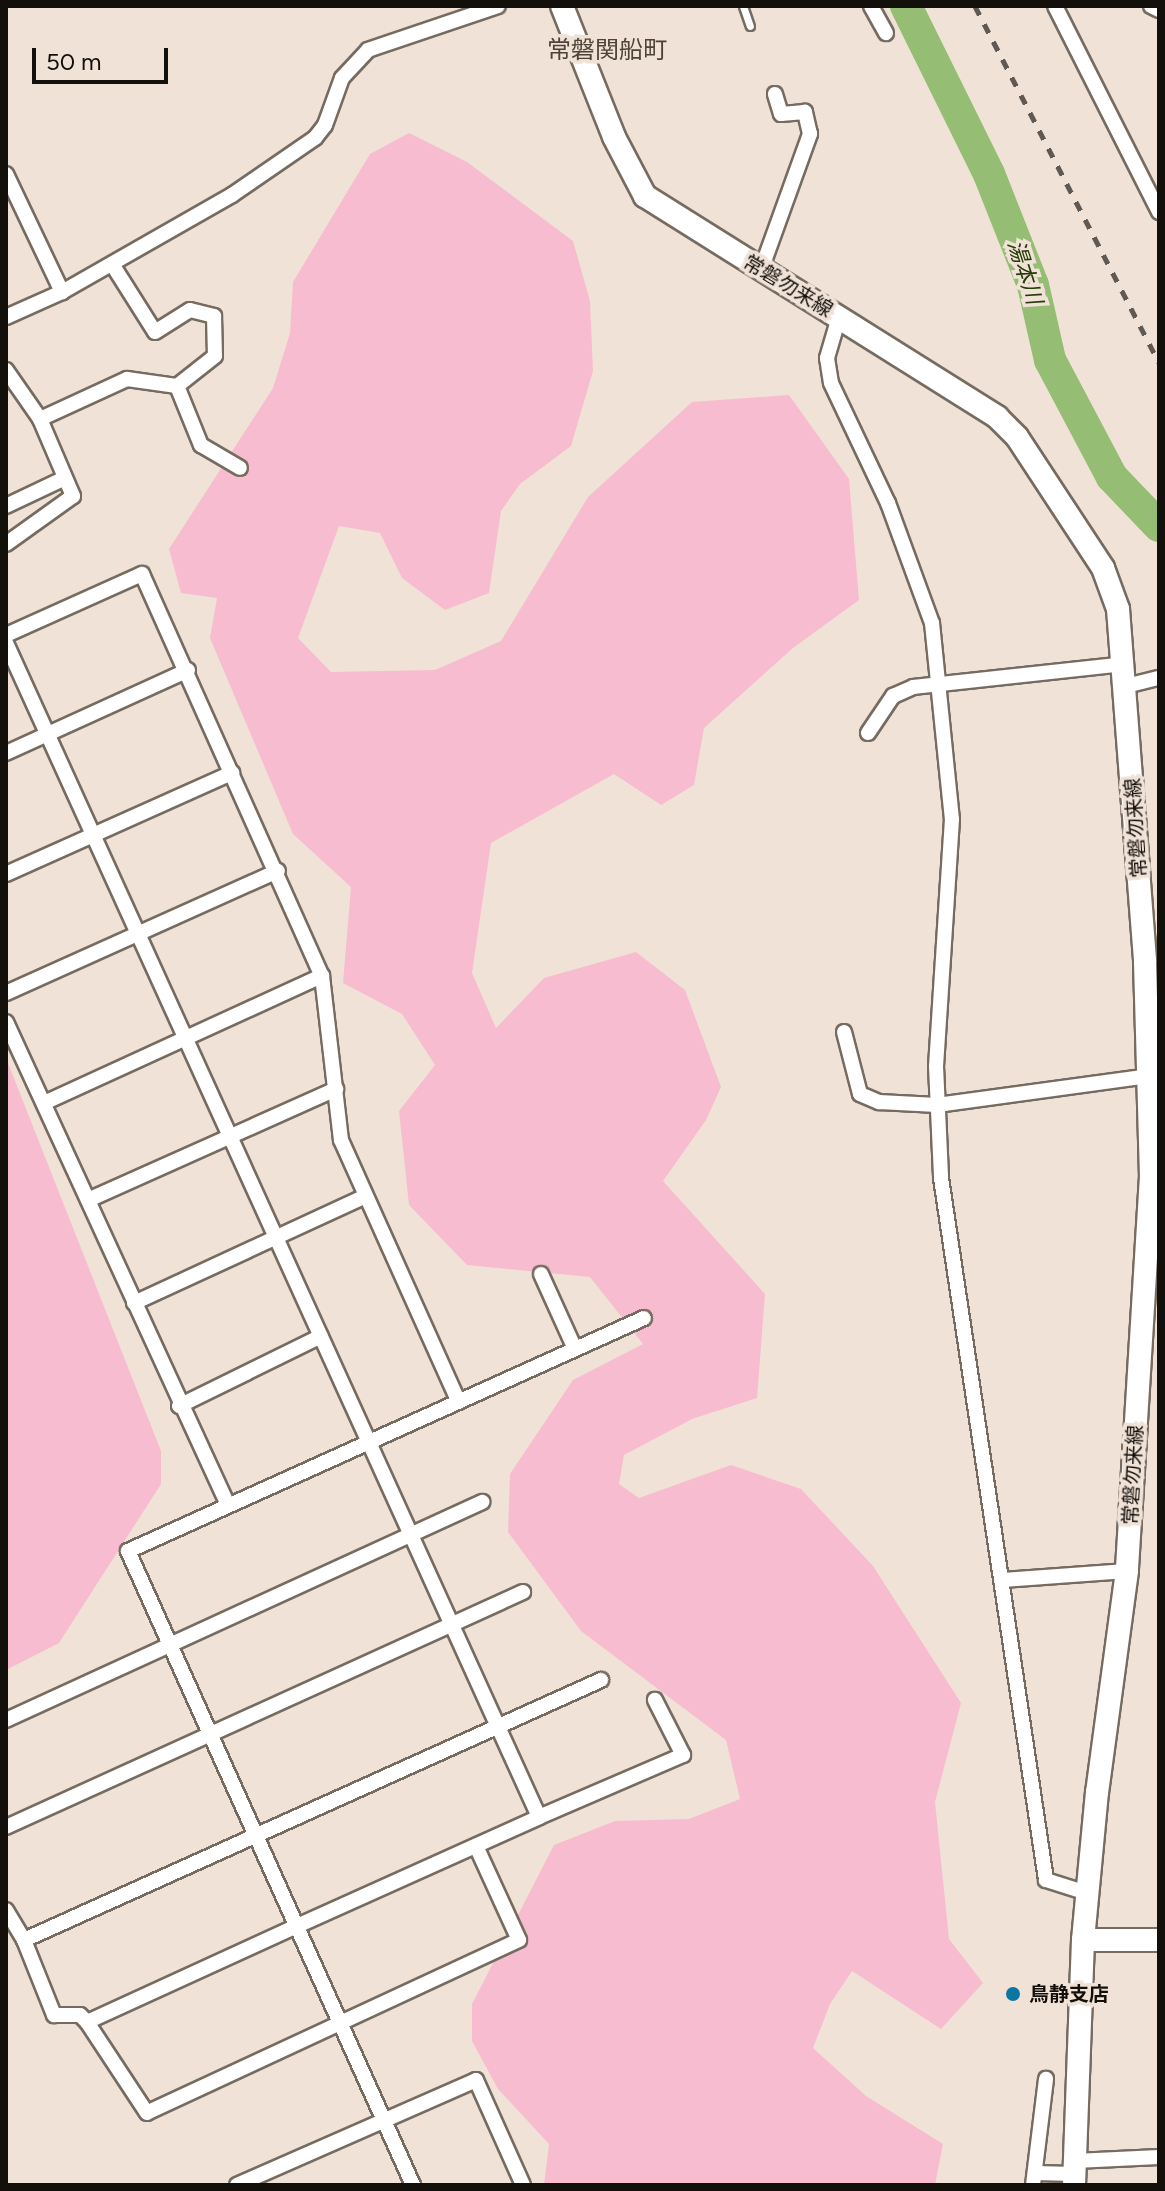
<!DOCTYPE html>
<html>
<head>
<meta charset="utf-8">
<style>
  body { margin:0 }
  #map { position:relative; width:1165px; height:2191px; overflow:hidden; background:#f0e2d7; font-family:Figtree,"Noto Sans JP",sans-serif }
  div>[style] { position:absolute }
  .green>* { inset:0; background:#f8bcd0 }
  .river>* { height:32px; margin:-16px; padding:0 16px; transform-origin:16px; border-radius:16px; background:#95bd73 }
  .roads { filter:drop-shadow(2px 0 #766b61) drop-shadow(-2px 0 #766b61) drop-shadow(0 2px #766b61) drop-shadow(0 -2px #766b61) }
  .service>* { height:7px; margin:-3.5px; padding:0 3.5px; transform-origin:3.5px; border-radius:3.5px; background:#fff }
  .minor>* { height:14px; margin:-7px; padding:0 7px; transform-origin:7px; border-radius:7px; background:#fff }
  .primary>* { height:22px; margin:-11px; padding:0 11px; transform-origin:11px; border-radius:11px; background:#fff }
  .rail>* { height:5px; margin-top:-2.5px; transform-origin:0; background:repeating-linear-gradient(90deg,#605852 0 10px,transparent 0 20px) }
  .dots>* { width:22px; height:22px; translate:-50% -50%; box-sizing:border-box; border:4px solid #f0e2d7; border-radius:50% }
  span { translate:-50% -50%; white-space:nowrap; text-align:center; line-height:1.15; -webkit-text-stroke:7px #f0e2d7; paint-order:stroke }
  .street-label { font-size:20px; color:#130f0b }
  .poi-label { font-size:20px; color:#130f0b; font-weight:700 }
  .left { translate:0 -50%; text-align:left }
  .water-label { font-size:22px; color:#243c07; font-style:italic }
  .quarter-label { font-size:24px; color:#4d4339 }
  .frame { position:absolute; inset:0; border:8px solid #130f0b; pointer-events:none }
  .scale { position:absolute; left:32px; top:48px; width:136px; height:36px; box-sizing:border-box; border:4px solid #130f0b; border-top:0; padding-left:10px; font-size:24px; line-height:28px; white-space:nowrap; color:#130f0b; -webkit-text-stroke:6px #f0e2d7; paint-order:stroke }
</style>
</head>
<body>
<div id="map">
  <div class="green">
    <i style="clip-path:polygon(409px 133px,467px 162px,573px 241px,590px 301px,593px 371px,571px 446px,520px 484px,501px 511px,489px 593px,445px 610px,402px 578px,380px 533px,339px 526px,298px 638px,331px 672px,435px 670px,501px 641px,588px 497px,692px 402px,789px 395px,849px 479px,859px 600px,793px 648px,704px 728px,694px 785px,661px 805px,614px 774px,491px 843px,472px 973px,496px 1028px,544px 978px,636px 952px,685px 990px,721px 1087px,706px 1120px,663px 1181px,765px 1294px,757px 1398px,692px 1419px,624px 1455px,619px 1484px,639px 1498px,731px 1465px,801px 1489px,873px 1566px,961px 1703px,935px 1802px,949px 1939px,983px 1983px,941px 2029px,852px 1971px,830px 2004px,813px 2048px,866px 2096px,943px 2144px,935px 2185px,544px 2185px,549px 2144px,498px 2089px,472px 2041px,472px 2004px,554px 1845px,615px 1821px,689px 1819px,740px 1799px,726px 1740px,581px 1631px,508px 1532px,510px 1474px,573px 1380px,643px 1344px,590px 1277px,467px 1265px,409px 1205px,399px 1111px,435px 1065px,402px 1014px,343px 983px,351px 887px,293px 834px,210px 638px,217px 598px,181px 593px,169px 549px,273px 388px,290px 333px,293px 282px,370px 154px)"></i>
    <i style="clip-path:polygon(6px 1058px,161px 1451px,161px 1484px,59px 1643px,6px 1670px)"></i>
  </div>
  <div class="river">
    <i style="left:906px;top:6px;width:187px;rotate:63.7deg"></i>
    <i style="left:989px;top:174px;width:119px;rotate:68.4deg"></i>
    <i style="left:1033px;top:285px;width:77px;rotate:77.2deg"></i>
    <i style="left:1050px;top:360px;width:132px;rotate:62.1deg"></i>
    <i style="left:1112px;top:477px;width:68px;rotate:46.2deg"></i>
  </div>
  <div class="roads">
    <div class="service">
      <i style="left:743px;top:6px;width:21px;rotate:71deg"></i>
    </div>
    <div class="minor">
      <i style="left:871px;top:6px;width:31px;rotate:61deg"></i>
      <i style="left:1055px;top:6px;width:231px;rotate:63.2deg"></i>
      <i style="left:1151px;top:6px;width:9px;rotate:27deg"></i>
      <i style="left:6px;top:174px;width:131px;rotate:64.6deg"></i>
      <i style="left:112px;top:264px;width:80px;rotate:57.7deg"></i>
      <i style="left:155px;top:332px;width:41px;rotate:-32.2deg"></i>
      <i style="left:190px;top:310px;width:25px;rotate:14deg"></i>
      <i style="left:214px;top:316px;width:40px;rotate:88.6deg"></i>
      <i style="left:215px;top:356px;width:48px;rotate:141.7deg"></i>
      <i style="left:761px;top:270px;width:145px;rotate:-70.2deg"></i>
      <i style="left:810px;top:134px;width:23px;rotate:-103deg"></i>
      <i style="left:805px;top:112px;width:24px;rotate:175deg"></i>
      <i style="left:781px;top:114px;width:21px;rotate:-107deg"></i>
      <i style="left:6px;top:317px;width:61px;rotate:-24.1deg"></i>
      <i style="left:62px;top:292px;width:196px;rotate:-29.7deg"></i>
      <i style="left:232px;top:195px;width:101px;rotate:-34.5deg"></i>
      <i style="left:315px;top:138px;width:16px;rotate:-52deg"></i>
      <i style="left:325px;top:125px;width:50px;rotate:-70.1deg"></i>
      <i style="left:342px;top:78px;width:38px;rotate:-47deg"></i>
      <i style="left:368px;top:50px;width:137px;rotate:-18.7deg"></i>
      <i style="left:839px;top:317px;width:43px;rotate:106.3deg"></i>
      <i style="left:827px;top:358px;width:25px;rotate:81deg"></i>
      <i style="left:831px;top:383px;width:133px;rotate:64.6deg"></i>
      <i style="left:888px;top:503px;width:128px;rotate:69.9deg"></i>
      <i style="left:932px;top:623px;width:197px;rotate:84.2deg"></i>
      <i style="left:952px;top:819px;width:248px;rotate:93.7deg"></i>
      <i style="left:936px;top:1066px;width:112px;rotate:87.4deg"></i>
      <i style="left:941px;top:1178px;width:710px;rotate:81.49deg"></i>
      <i style="left:1046px;top:1880px;width:43px;rotate:17.6deg"></i>
      <i style="left:6px;top:370px;width:60px;rotate:55.2deg"></i>
      <i style="left:40px;top:419px;width:84px;rotate:66.8deg"></i>
      <i style="left:73px;top:496px;width:82px;rotate:144.4deg"></i>
      <i style="left:40px;top:419px;width:96px;rotate:-24.7deg"></i>
      <i style="left:127px;top:379px;width:50px;rotate:8deg"></i>
      <i style="left:177px;top:386px;width:64px;rotate:67.9deg"></i>
      <i style="left:201px;top:445px;width:45px;rotate:30.5deg"></i>
      <i style="left:6px;top:506px;width:65px;rotate:-25.4deg"></i>
      <i style="left:6px;top:635px;width:149px;rotate:-24.2deg"></i>
      <i style="left:142px;top:574px;width:440px;rotate:65.9deg"></i>
      <i style="left:322px;top:976px;width:165px;rotate:83.4deg"></i>
      <i style="left:341px;top:1140px;width:287px;rotate:65.8deg"></i>
      <i style="left:6px;top:643px;width:1289px;rotate:65.58deg"></i>
      <i style="left:1126px;top:686px;width:34px;rotate:-14deg"></i>
      <i style="left:868px;top:733px;width:45px;rotate:-56deg"></i>
      <i style="left:893px;top:696px;width:22px;rotate:-24deg"></i>
      <i style="left:913px;top:687px;width:212px;rotate:-6.2deg"></i>
      <i style="left:6px;top:753px;width:200px;rotate:-24.5deg"></i>
      <i style="left:6px;top:874px;width:248px;rotate:-24.1deg"></i>
      <i style="left:6px;top:993px;width:298px;rotate:-24.2deg"></i>
      <i style="left:6px;top:1022px;width:532px;rotate:65.32deg"></i>
      <i style="left:844px;top:1032px;width:64px;rotate:75.5deg"></i>
      <i style="left:860px;top:1094px;width:21px;rotate:23deg"></i>
      <i style="left:879px;top:1102px;width:58px;rotate:3deg"></i>
      <i style="left:937px;top:1105px;width:215px;rotate:-7.8deg"></i>
      <i style="left:44px;top:1103px;width:306px;rotate:-24.6deg"></i>
      <i style="left:88px;top:1200px;width:272px;rotate:-24.1deg"></i>
      <i style="left:541px;top:1274px;width:82px;rotate:65.6deg"></i>
      <i style="left:134px;top:1303px;width:255px;rotate:-24.8deg"></i>
      <i style="left:179px;top:1406px;width:158px;rotate:-26.2deg"></i>
      <i style="left:1003px;top:1580px;width:124px;rotate:-4.2deg"></i>
      <i style="left:6px;top:1720px;width:524px;rotate:-24.61deg"></i>
      <i style="left:6px;top:1827px;width:568px;rotate:-24.44deg"></i>
      <i style="left:476px;top:1846px;width:103px;rotate:65.4deg"></i>
      <i style="left:519px;top:1940px;width:410px;rotate:155.1deg"></i>
      <i style="left:147px;top:2113px;width:109px;rotate:-123.4deg"></i>
      <i style="left:87px;top:2022px;width:231px;rotate:-24.6deg"></i>
      <i style="left:297px;top:1926px;width:265px;rotate:-24.2deg"></i>
      <i style="left:539px;top:1817px;width:157px;rotate:-23.3deg"></i>
      <i style="left:683px;top:1755px;width:62px;rotate:-117deg"></i>
      <i style="left:6px;top:1910px;width:35px;rotate:59deg"></i>
      <i style="left:24px;top:1940px;width:81px;rotate:68.2deg"></i>
      <i style="left:54px;top:2015px;width:26px"></i>
      <i style="left:80px;top:2015px;width:10px;rotate:45deg"></i>
      <i style="left:24px;top:1940px;width:633px;rotate:-24.26deg"></i>
      <i style="left:1075px;top:2161px;width:84px;rotate:-2.7deg"></i>
      <i style="left:1035px;top:2173px;width:40px;rotate:1.4deg"></i>
      <i style="left:237px;top:2185px;width:261px;rotate:-23.7deg"></i>
      <i style="left:476px;top:2080px;width:115px;rotate:65.9deg"></i>
      <i style="left:413px;top:2185px;width:695px;rotate:-114.21deg"></i>
      <i style="left:128px;top:1551px;width:566px;rotate:-24.3deg"></i>
      <i style="left:1033px;top:2185px;width:107px;rotate:-83deg"></i>
    </div>
    <div class="primary">
      <i style="left:562px;top:6px;width:141px;rotate:68.3deg"></i>
      <i style="left:614px;top:137px;width:67px;rotate:62.3deg"></i>
      <i style="left:645px;top:196px;width:416px;rotate:32.1deg"></i>
      <i style="left:997px;top:417px;width:28px;rotate:45deg"></i>
      <i style="left:1017px;top:437px;width:157px;rotate:56.7deg"></i>
      <i style="left:1103px;top:568px;width:44px;rotate:69.9deg"></i>
      <i style="left:1118px;top:609px;width:354px;rotate:85.6deg"></i>
      <i style="left:1145px;top:962px;width:214px;rotate:88.4deg"></i>
      <i style="left:1151px;top:1176px;width:396px;rotate:93.5deg"></i>
      <i style="left:1127px;top:1571px;width:223px;rotate:97.7deg"></i>
      <i style="left:1097px;top:1792px;width:149px;rotate:95.4deg"></i>
      <i style="left:1083px;top:1940px;width:245px;rotate:92.1deg"></i>
      <i style="left:1083px;top:1940px;width:76px"></i>
    </div>
  </div>
  <div class="rail">
    <i style="left:975px;top:6px;width:401px;rotate:62.7deg"></i>
  </div>
  <div class="dots">
    <i style="left:1013px;top:1994px;background:#0a77a2"></i>
  </div>
  <div class="street-label">
    <span style="left:788px;top:286px;rotate:31deg">常磐勿来線</span>
    <span style="left:1136px;top:828px;rotate:-94deg">常磐勿来線</span>
    <span style="left:1133px;top:1475px;rotate:-87deg">常磐勿来線</span>
  </div>
  <div class="poi-label">
    <span class="left" style="left:1029px;top:1994px">鳥静支店</span>
  </div>
  <div class="water-label">
    <span style="left:1025px;top:272px;rotate:72deg">湯本川</span>
  </div>
  <div class="quarter-label">
    <span style="left:607px;top:50px">常磐関船町</span>
  </div>
  <div class="frame"></div>
  <div class="scale">50 m</div>
</div>
</body>
</html>
